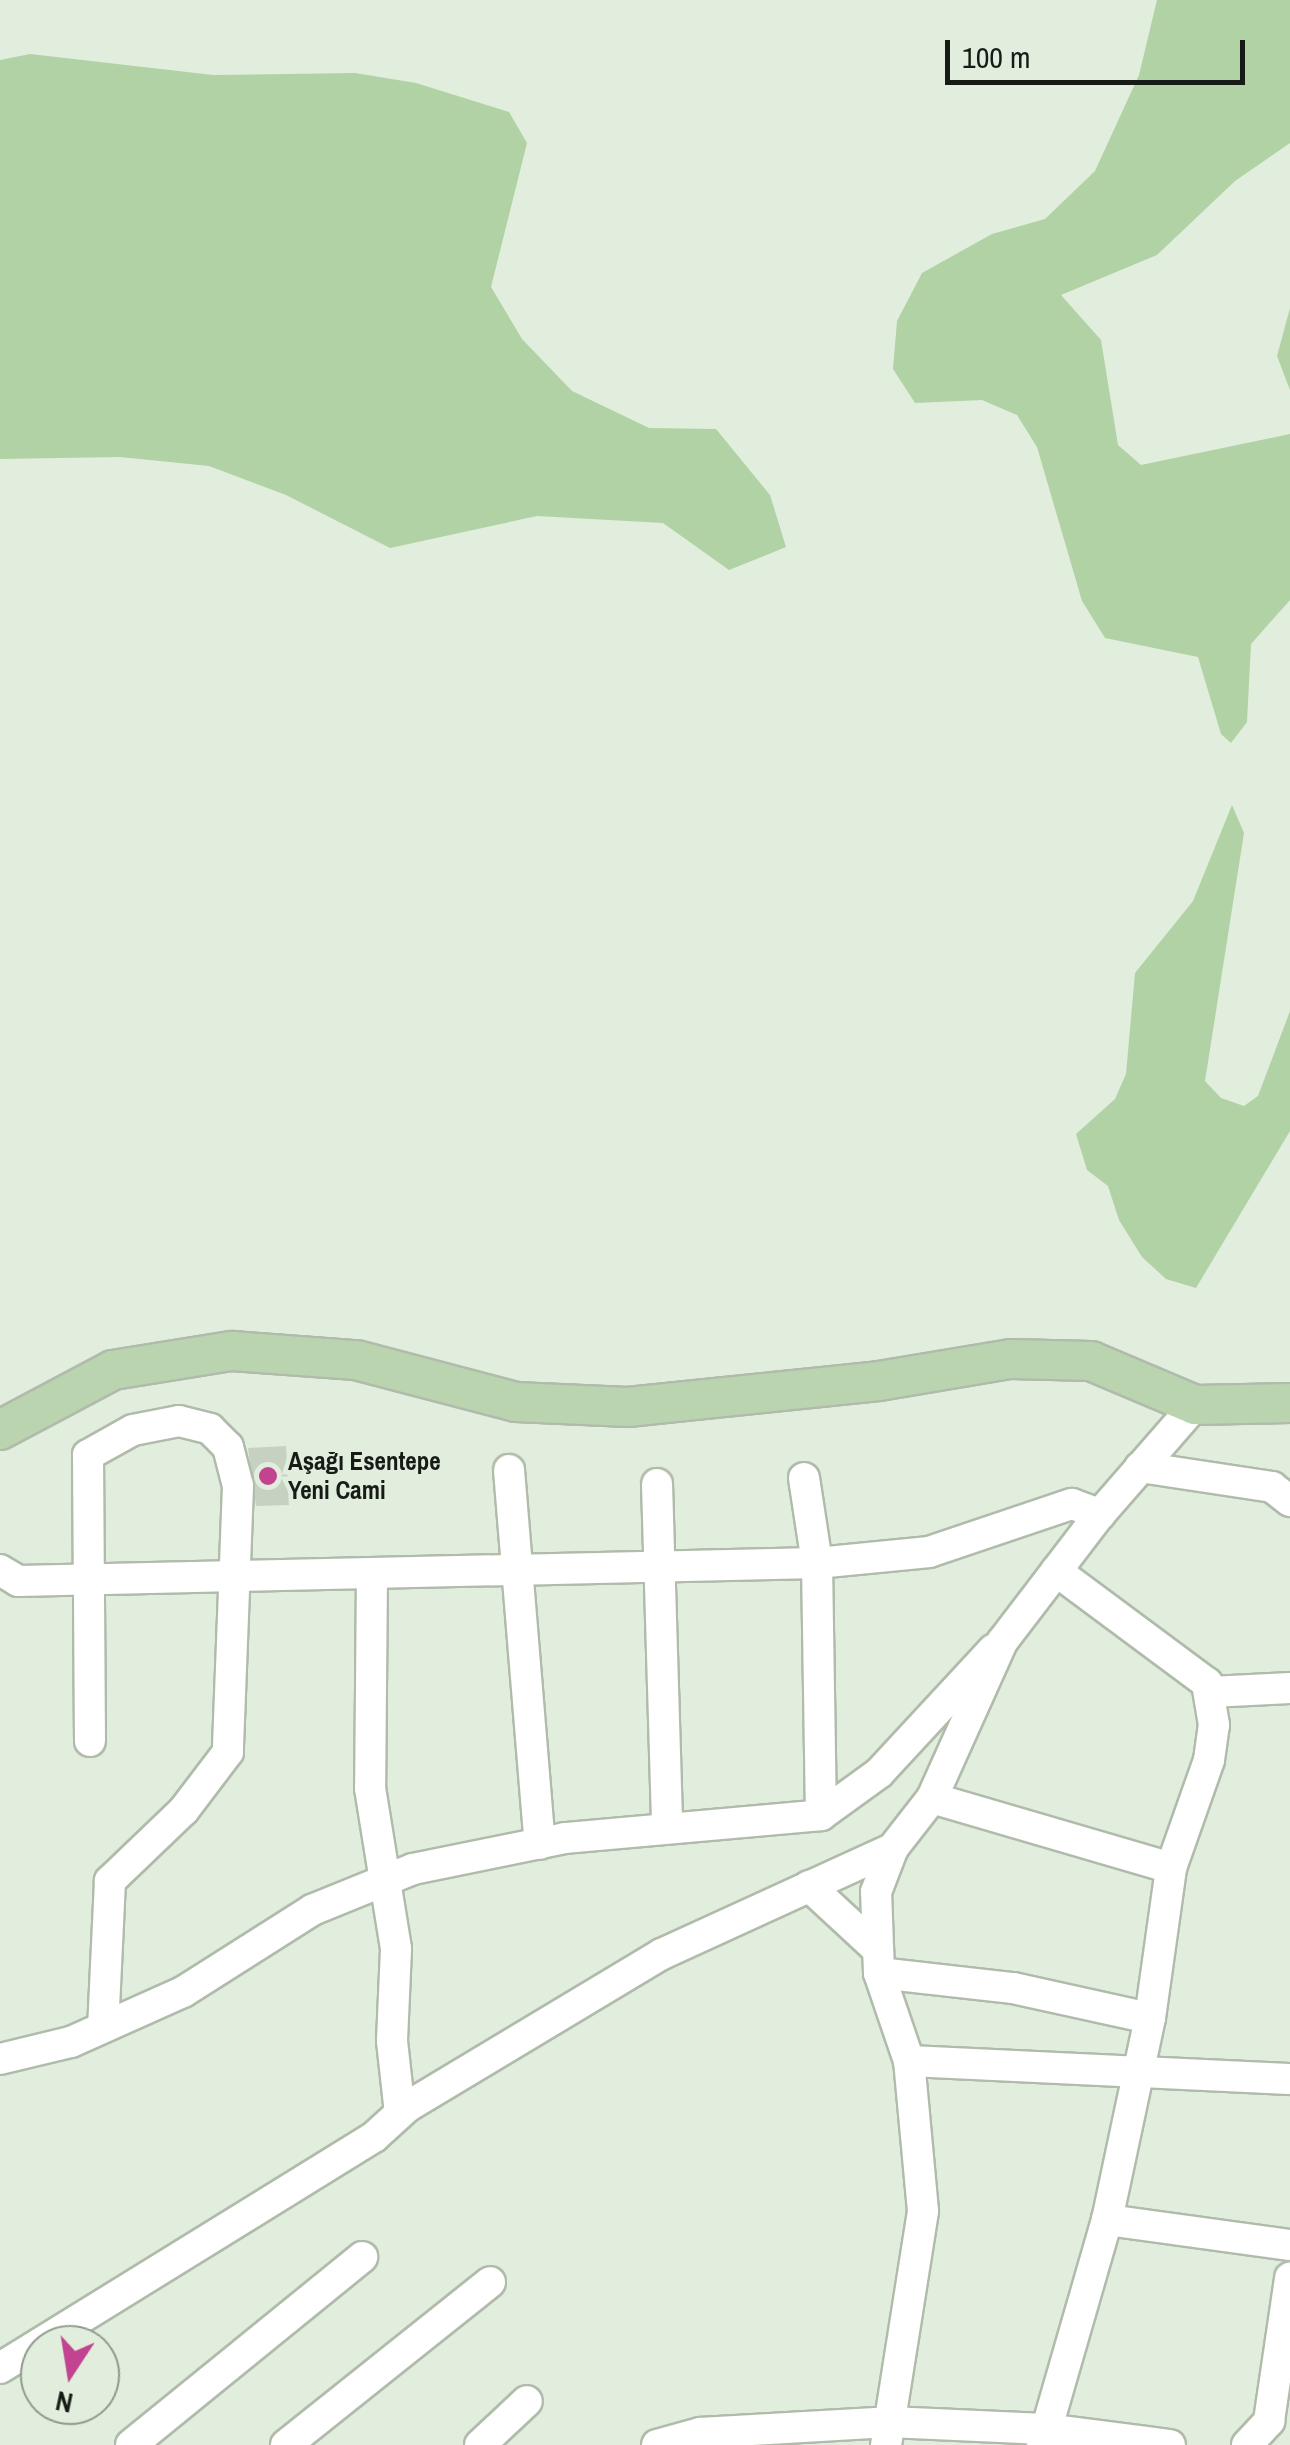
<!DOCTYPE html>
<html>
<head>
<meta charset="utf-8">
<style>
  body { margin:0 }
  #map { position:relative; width:1290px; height:2445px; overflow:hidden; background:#e1eddd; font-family:"Archivo Narrow",sans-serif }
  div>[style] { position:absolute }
  .green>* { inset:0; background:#b1d2a4 }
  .building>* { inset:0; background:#c6d1c1 }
  .roads { filter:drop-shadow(2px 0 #b0bbab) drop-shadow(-2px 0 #b0bbab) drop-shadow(0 2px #b0bbab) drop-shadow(0 -2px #b0bbab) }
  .minor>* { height:30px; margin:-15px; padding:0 15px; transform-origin:15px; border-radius:15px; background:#fff }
  .major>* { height:38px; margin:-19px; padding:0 19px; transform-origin:19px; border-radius:19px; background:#b9d4af }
  .dots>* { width:28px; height:28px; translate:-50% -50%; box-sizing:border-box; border:5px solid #e1eddd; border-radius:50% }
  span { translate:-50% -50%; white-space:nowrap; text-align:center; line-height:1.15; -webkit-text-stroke:9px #e1eddd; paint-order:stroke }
  .poi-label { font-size:25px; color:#171b16; font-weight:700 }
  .left { translate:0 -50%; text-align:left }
  .north { position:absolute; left:20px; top:2325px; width:100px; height:100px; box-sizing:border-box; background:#e1eddd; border:2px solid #90998d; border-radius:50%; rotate:192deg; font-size:28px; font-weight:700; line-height:40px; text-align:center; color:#171b16 }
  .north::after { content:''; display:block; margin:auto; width:35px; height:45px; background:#c24390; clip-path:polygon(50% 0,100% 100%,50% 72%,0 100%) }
  .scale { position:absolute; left:945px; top:40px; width:300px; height:45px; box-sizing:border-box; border:5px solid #171b16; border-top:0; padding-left:12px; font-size:30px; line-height:35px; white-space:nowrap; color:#171b16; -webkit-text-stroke:8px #e1eddd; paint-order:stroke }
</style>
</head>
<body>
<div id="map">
  <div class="green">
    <i style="clip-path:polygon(1157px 0,1290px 0,1290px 143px,1235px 181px,1157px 255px,1061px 295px,1101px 340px,1118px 445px,1141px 465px,1290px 434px,1290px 600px,1251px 644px,1247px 722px,1231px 743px,1221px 734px,1198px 657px,1105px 638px,1082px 601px,1037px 447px,1017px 415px,982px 400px,915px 403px,893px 369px,897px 321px,922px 273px,992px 234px,1045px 219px,1095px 171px,1139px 75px)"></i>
    <i style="clip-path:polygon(30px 54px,213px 75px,355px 73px,416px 83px,509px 112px,527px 143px,491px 287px,522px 339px,572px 391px,649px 428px,716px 429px,770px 495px,786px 547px,729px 570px,663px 523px,537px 516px,390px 548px,286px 495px,209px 466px,120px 457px,0 459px,0 60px)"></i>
    <i style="clip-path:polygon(1290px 308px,1290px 390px,1277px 356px)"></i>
    <i style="clip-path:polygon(1232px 805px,1244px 833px,1205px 1081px,1221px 1098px,1244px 1106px,1258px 1096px,1290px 1011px,1290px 1131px,1196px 1288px,1166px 1279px,1142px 1257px,1119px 1220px,1108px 1186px,1087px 1170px,1076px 1134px,1115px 1099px,1126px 1074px,1135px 973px,1193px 901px)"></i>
  </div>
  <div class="building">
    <i style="clip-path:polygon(286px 1446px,289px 1505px,256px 1506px,248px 1448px)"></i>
  </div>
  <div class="roads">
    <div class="minor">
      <i style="left:1140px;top:1467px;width:134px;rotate:8.6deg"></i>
      <i style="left:1272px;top:1487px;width:23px;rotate:38deg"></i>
      <i style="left:509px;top:1470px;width:375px;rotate:85.3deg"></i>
      <i style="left:804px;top:1478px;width:86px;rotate:81.3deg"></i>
      <i style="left:817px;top:1563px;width:252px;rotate:89.1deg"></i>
      <i style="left:657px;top:1484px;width:341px;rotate:88.3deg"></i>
      <i style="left:0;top:1570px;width:21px;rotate:31deg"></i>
      <i style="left:18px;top:1581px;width:799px;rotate:-1.29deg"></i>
      <i style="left:817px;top:1563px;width:113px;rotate:-5.6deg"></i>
      <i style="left:929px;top:1552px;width:151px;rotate:-18.6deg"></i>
      <i style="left:1072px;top:1504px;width:30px;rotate:20deg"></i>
      <i style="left:372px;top:1573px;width:215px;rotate:90.5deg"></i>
      <i style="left:370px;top:1788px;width:163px;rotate:80.8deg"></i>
      <i style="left:396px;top:1949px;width:92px;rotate:92.5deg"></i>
      <i style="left:392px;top:2041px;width:72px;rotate:83.7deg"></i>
      <i style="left:1211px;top:1692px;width:79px;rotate:-2.9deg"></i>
      <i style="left:90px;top:1741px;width:286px;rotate:-90.4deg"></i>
      <i style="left:88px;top:1455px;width:51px;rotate:-29.1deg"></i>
      <i style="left:133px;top:1430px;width:47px;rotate:-11.1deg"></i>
      <i style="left:179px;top:1421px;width:32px;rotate:14deg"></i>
      <i style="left:210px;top:1429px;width:25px;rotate:45deg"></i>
      <i style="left:228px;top:1447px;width:40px;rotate:75.6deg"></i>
      <i style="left:238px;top:1486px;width:266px;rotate:92.2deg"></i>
      <i style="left:228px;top:1752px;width:73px;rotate:127.2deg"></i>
      <i style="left:184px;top:1810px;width:103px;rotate:136.2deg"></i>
      <i style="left:110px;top:1881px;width:146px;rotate:92.7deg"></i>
      <i style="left:932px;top:1798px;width:249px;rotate:16.3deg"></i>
      <i style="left:809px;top:1886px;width:94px;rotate:42.8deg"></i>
      <i style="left:879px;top:1973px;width:135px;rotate:6.4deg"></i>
      <i style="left:1013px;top:1988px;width:140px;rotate:12.4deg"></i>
      <i style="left:0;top:2059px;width:73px;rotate:-13.5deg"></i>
      <i style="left:71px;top:2042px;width:123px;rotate:-24.1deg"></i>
      <i style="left:183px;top:1992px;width:153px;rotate:-32.4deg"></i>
      <i style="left:312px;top:1910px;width:109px;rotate:-22.1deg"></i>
      <i style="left:413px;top:1869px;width:155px;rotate:-11.5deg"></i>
      <i style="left:565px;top:1838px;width:257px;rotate:-5.1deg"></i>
      <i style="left:821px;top:1815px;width:72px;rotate:-35.9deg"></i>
      <i style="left:879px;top:1773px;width:168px;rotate:-47.2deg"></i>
      <i style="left:909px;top:2061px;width:381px;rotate:2.7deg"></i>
      <i style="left:1107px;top:2220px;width:185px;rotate:7.8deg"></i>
      <i style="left:0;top:2368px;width:440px;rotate:-31.7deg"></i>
      <i style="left:374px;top:2137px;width:45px;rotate:-42.3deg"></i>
      <i style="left:407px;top:2107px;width:297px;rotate:-31deg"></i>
      <i style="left:662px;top:1954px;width:254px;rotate:-24.6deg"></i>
      <i style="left:131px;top:2445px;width:298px;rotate:-39.1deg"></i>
      <i style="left:286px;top:2445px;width:261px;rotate:-38.6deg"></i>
      <i style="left:480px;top:2445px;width:64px;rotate:-43.1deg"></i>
      <i style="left:657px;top:2445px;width:45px;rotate:-15.6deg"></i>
      <i style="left:700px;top:2433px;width:189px;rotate:-3.3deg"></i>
      <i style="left:889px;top:2422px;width:156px;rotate:2.6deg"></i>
      <i style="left:1045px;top:2429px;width:126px;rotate:7.3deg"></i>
      <i style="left:886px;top:2445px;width:237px;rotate:-81deg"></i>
      <i style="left:923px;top:2211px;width:151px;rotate:-95.3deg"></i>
      <i style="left:909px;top:2061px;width:93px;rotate:-108.8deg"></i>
      <i style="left:879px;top:1973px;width:81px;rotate:-92.1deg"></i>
      <i style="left:876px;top:1892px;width:47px;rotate:-68.9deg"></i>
      <i style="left:893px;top:1848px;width:63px;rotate:-52deg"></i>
      <i style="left:932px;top:1798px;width:171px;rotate:-65.8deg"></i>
      <i style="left:1002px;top:1642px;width:161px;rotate:-52.6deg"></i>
      <i style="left:1100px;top:1514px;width:145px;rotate:-48.9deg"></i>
      <i style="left:1042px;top:2445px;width:234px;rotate:-73.9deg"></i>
      <i style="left:1107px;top:2220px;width:207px;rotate:-78deg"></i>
      <i style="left:1150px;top:2018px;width:151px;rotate:-82deg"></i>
      <i style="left:1171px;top:1868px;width:114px;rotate:-70.6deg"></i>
      <i style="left:1209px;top:1760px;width:35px;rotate:-82deg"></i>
      <i style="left:1214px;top:1725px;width:43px;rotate:-99.5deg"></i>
      <i style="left:1207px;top:1683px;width:188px;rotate:-143.4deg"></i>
      <i style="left:1247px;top:2445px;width:33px;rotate:-47deg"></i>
      <i style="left:1269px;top:2421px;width:145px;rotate:-81.6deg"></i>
    </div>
    <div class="major">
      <i style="left:0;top:1430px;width:128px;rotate:-28deg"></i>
      <i style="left:113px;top:1370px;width:121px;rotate:-9.1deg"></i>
      <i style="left:232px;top:1351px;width:124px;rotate:4.2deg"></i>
      <i style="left:356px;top:1360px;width:165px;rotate:14.7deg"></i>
      <i style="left:516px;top:1402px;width:112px;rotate:2.6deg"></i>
      <i style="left:628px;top:1407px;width:252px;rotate:-5.9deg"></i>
      <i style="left:879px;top:1381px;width:134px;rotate:-9.5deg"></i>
      <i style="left:1011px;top:1359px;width:80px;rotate:1.4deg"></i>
      <i style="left:1091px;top:1361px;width:113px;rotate:22.9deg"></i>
      <i style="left:1195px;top:1405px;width:95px;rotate:-1.2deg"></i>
    </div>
  </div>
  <div class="dots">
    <i style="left:268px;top:1476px;background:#c24390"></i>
  </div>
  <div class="poi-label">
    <span class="left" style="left:288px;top:1476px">Aşağı Esentepe<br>Yeni Cami</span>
  </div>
  <div class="north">N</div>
  <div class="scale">100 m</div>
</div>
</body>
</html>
